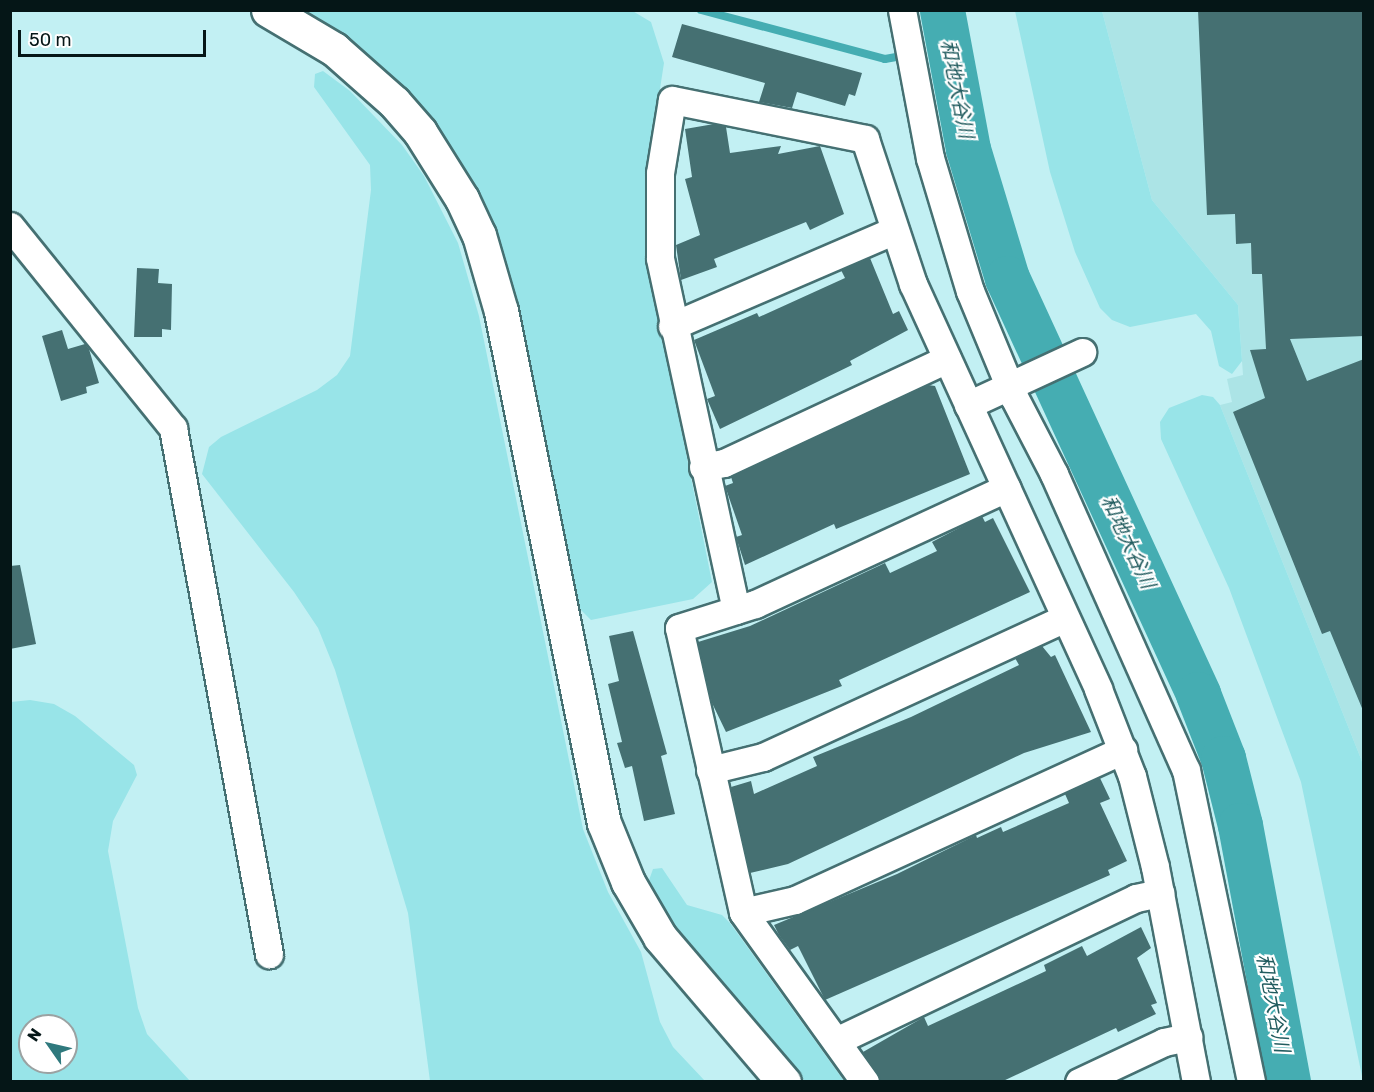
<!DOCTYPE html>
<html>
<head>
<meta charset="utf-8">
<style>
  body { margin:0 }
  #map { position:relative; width:1374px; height:1092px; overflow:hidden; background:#c2f0f3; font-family:Rubik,"Noto Sans JP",sans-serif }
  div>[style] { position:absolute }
  .built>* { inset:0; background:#ace4e6 }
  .green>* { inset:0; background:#98e4e8 }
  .stream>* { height:8px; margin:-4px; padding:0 4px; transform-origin:4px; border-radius:4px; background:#45adb2 }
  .river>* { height:45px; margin:-22.5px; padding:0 22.5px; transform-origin:22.5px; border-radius:22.5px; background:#45adb2 }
  .building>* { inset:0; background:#457072 }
  .roads { filter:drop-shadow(2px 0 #457072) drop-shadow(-2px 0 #457072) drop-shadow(0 2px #457072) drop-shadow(0 -2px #457072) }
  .minor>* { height:27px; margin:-13.5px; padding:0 13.5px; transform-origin:13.5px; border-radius:13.5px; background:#fff }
  .tertiary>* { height:33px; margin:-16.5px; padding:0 16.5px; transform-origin:16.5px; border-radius:16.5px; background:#fff }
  span { translate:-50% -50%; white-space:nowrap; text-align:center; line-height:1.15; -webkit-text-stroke:4.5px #fff; paint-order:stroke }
  .water-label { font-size:20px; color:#225c5f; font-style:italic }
  .frame { position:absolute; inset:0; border:12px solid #051617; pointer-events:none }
  .north { position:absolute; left:18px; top:1014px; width:60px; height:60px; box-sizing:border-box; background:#fff; border:2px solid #9ba2a2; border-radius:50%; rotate:304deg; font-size:16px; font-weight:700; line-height:24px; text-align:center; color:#051617 }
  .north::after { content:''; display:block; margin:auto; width:21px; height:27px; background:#2f797d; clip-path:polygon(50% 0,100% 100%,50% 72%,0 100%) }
  .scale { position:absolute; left:18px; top:30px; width:188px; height:27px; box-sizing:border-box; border:3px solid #051617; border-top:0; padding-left:8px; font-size:18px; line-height:21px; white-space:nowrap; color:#051617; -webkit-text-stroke:4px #fff; paint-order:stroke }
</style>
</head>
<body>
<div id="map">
  <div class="built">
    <i style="clip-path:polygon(1102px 11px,1363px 11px,1363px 764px,1220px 405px,1232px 402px,1227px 379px,1243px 375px,1238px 305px,1152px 200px)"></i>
  </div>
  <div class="green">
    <i style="clip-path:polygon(631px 10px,651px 22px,664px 63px,647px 172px,647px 259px,712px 582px,693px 599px,591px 620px,576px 605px,517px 308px,494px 229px,477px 191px,457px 155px,406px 90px,344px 36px,305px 11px)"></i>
    <i style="clip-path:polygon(1015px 11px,1102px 11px,1152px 200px,1238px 305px,1242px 361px,1232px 374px,1219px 366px,1211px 331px,1196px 314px,1130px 327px,1112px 320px,1100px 308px,1075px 252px,1050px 172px)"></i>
    <i style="clip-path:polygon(323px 71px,350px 91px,402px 145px,424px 176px,458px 243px,479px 316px,583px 829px,608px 892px,641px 952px,660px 1022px,673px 1047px,705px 1081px,430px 1081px,408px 913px,335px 670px,318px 628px,294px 592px,202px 474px,209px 447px,221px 437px,317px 390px,337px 375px,350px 356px,371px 190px,370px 165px,314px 87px,315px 74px)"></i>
    <i style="clip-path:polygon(1202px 395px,1213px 397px,1220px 405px,1363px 764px,1363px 1081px,1301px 782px,1229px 588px,1161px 439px,1160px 422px,1169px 408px)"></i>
    <i style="clip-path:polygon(evenodd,30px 700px,54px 704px,75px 716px,134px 765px,137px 775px,113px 821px,108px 851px,138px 1008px,147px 1034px,190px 1081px,11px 1081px,11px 702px,30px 700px,30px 1026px,66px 1026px,66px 1062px,30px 1062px,30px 1026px)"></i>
    <i style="clip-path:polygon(662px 868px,687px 905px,722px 915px,730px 923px,844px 1081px,805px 1081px,693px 952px,648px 883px,653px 869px)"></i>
  </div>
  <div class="stream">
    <i style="left:701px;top:10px;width:190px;rotate:14.9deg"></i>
    <i style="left:885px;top:59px;width:17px;rotate:-10deg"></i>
    <i style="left:937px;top:50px;width:11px;rotate:-10deg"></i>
  </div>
  <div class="river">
    <i style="left:942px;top:10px;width:141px;rotate:79.4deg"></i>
    <i style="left:968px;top:149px;width:135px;rotate:73.2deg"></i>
    <i style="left:1007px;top:278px;width:458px;rotate:65.3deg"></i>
    <i style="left:1198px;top:694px;width:69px;rotate:68.7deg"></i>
    <i style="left:1223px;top:758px;width:69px;rotate:75.8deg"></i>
    <i style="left:1240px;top:825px;width:261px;rotate:79.4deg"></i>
  </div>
  <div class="building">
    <i style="clip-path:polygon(1198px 10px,1364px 10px,1364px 336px,1290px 339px,1307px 381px,1364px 359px,1364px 713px,1330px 631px,1322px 634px,1233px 412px,1265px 398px,1250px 350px,1266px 349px,1262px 274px,1252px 274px,1251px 243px,1236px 244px,1235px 214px,1207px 215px)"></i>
    <i style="clip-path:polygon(682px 24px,862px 73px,855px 96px,849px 94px,845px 106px,797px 92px,792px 108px,759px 102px,765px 83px,672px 57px)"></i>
    <i style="clip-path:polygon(714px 124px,726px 127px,730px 153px,781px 146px,778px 154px,820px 146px,844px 214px,810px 230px,806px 222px,714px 259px,717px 267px,681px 280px,676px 245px,700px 235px,685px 179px,692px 177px,685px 129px)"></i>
    <i style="clip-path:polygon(870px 258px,893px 314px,899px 311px,908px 330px,850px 361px,852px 365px,720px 429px,707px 399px,715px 396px,694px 340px,757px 313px,759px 317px,845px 278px,841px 270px)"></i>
    <i style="clip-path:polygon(137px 268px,159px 269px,158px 283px,172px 284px,171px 330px,162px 329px,162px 337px,134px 337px)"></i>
    <i style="clip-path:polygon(62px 330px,68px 349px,85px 344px,89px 349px,99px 383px,86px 387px,87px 393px,61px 401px,42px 336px)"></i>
    <i style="clip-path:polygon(928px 385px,935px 386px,970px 474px,836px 529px,834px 524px,745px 565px,736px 537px,742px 535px,725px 486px,733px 483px,731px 477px)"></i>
    <i style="clip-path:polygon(982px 516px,985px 522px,993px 518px,1030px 592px,839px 680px,842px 686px,726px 732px,712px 703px,698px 642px,750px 626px,885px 563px,890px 573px,937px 551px,932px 542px)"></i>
    <i style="clip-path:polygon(20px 565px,36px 644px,10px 649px,10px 566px)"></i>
    <i style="clip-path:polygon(633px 631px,667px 754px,661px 756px,675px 814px,644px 821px,632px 766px,625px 768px,617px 743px,622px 742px,608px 684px,619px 681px,609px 636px)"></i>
    <i style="clip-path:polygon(1042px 646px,1051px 657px,1055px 655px,1091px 732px,1024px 753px,788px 864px,750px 873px,731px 787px,751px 781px,754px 794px,817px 766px,813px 757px,911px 717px,1019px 665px,1015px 658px)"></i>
    <i style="clip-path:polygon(1100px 778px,1110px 799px,1100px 803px,1127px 861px,1108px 870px,1110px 875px,825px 1000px,798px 946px,790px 950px,779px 935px,774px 925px,897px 874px,976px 835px,977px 838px,1001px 827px,1003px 832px,1069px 803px,1065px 794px)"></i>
    <i style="clip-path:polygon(1141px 927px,1151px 948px,1137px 958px,1157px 1003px,1151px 1005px,1156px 1014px,1118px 1032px,1116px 1028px,1001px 1082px,881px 1082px,863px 1052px,924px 1017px,928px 1026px,1046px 971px,1044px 965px,1082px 946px,1087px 956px)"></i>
  </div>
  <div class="roads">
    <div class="minor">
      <i style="left:902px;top:10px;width:151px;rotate:79.3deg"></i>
      <i style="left:930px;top:158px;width:139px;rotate:73.3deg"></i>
      <i style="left:970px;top:291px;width:115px;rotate:67.5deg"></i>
      <i style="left:1014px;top:397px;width:87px;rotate:62.5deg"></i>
      <i style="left:1054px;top:474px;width:324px;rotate:66deg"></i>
      <i style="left:1186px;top:770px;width:319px;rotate:78.2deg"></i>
      <i style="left:10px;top:226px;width:260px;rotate:51.1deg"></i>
      <i style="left:173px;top:428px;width:535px;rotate:79.66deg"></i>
      <i style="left:672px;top:326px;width:241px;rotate:-23.3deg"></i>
      <i style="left:968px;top:405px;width:126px;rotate:-24.9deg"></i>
      <i style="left:703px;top:467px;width:21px;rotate:-11deg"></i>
      <i style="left:724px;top:463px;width:246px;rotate:-25deg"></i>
      <i style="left:736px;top:610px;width:360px;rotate:-102.2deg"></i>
      <i style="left:660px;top:258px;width:85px;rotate:-90deg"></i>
      <i style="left:660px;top:173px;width:74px;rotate:-80.7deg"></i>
      <i style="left:672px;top:100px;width:197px;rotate:11.4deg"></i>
      <i style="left:865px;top:139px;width:153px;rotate:71.7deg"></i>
      <i style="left:913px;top:284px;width:445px;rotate:65.4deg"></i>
      <i style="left:1098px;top:689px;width:93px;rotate:68.7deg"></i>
      <i style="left:1132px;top:776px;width:94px;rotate:75.8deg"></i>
      <i style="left:1155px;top:867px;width:219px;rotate:79.2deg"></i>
      <i style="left:710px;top:770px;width:55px;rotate:-13.8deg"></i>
      <i style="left:763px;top:757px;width:332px;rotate:-24.7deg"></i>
      <i style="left:743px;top:912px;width:53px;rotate:-13deg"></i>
      <i style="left:795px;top:900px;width:361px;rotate:-24.6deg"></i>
      <i style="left:836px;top:1041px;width:332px;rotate:-25.5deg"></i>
      <i style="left:1136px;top:898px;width:25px;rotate:-12deg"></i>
      <i style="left:865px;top:1082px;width:209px;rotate:-125.7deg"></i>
      <i style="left:743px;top:912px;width:291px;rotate:-102.7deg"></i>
      <i style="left:679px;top:628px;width:80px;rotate:-17.5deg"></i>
      <i style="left:755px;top:604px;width:277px;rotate:-24.8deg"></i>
      <i style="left:1079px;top:1082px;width:94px;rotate:-25.2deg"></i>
      <i style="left:1164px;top:1042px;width:25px;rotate:-12deg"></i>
    </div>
    <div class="tertiary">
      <i style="left:268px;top:10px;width:77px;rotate:30.6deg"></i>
      <i style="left:334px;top:49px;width:80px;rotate:41.5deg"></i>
      <i style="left:394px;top:102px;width:40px;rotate:49deg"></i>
      <i style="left:420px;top:132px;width:79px;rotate:57.9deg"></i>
      <i style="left:462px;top:199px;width:40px;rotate:65deg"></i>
      <i style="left:479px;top:235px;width:79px;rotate:73.9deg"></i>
      <i style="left:501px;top:311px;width:522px;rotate:78.63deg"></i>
      <i style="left:604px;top:823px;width:64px;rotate:67.9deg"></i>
      <i style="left:628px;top:882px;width:64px;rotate:59.8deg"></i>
      <i style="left:660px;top:937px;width:191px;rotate:49.5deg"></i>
    </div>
  </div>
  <div class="water-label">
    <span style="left:957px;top:89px;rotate:79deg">和地大谷川</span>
    <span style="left:1128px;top:542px;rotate:65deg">和地大谷川</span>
    <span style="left:1273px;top:1003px;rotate:79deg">和地大谷川</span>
  </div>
  <div class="frame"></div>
  <div class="north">N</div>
  <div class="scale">50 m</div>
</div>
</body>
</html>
